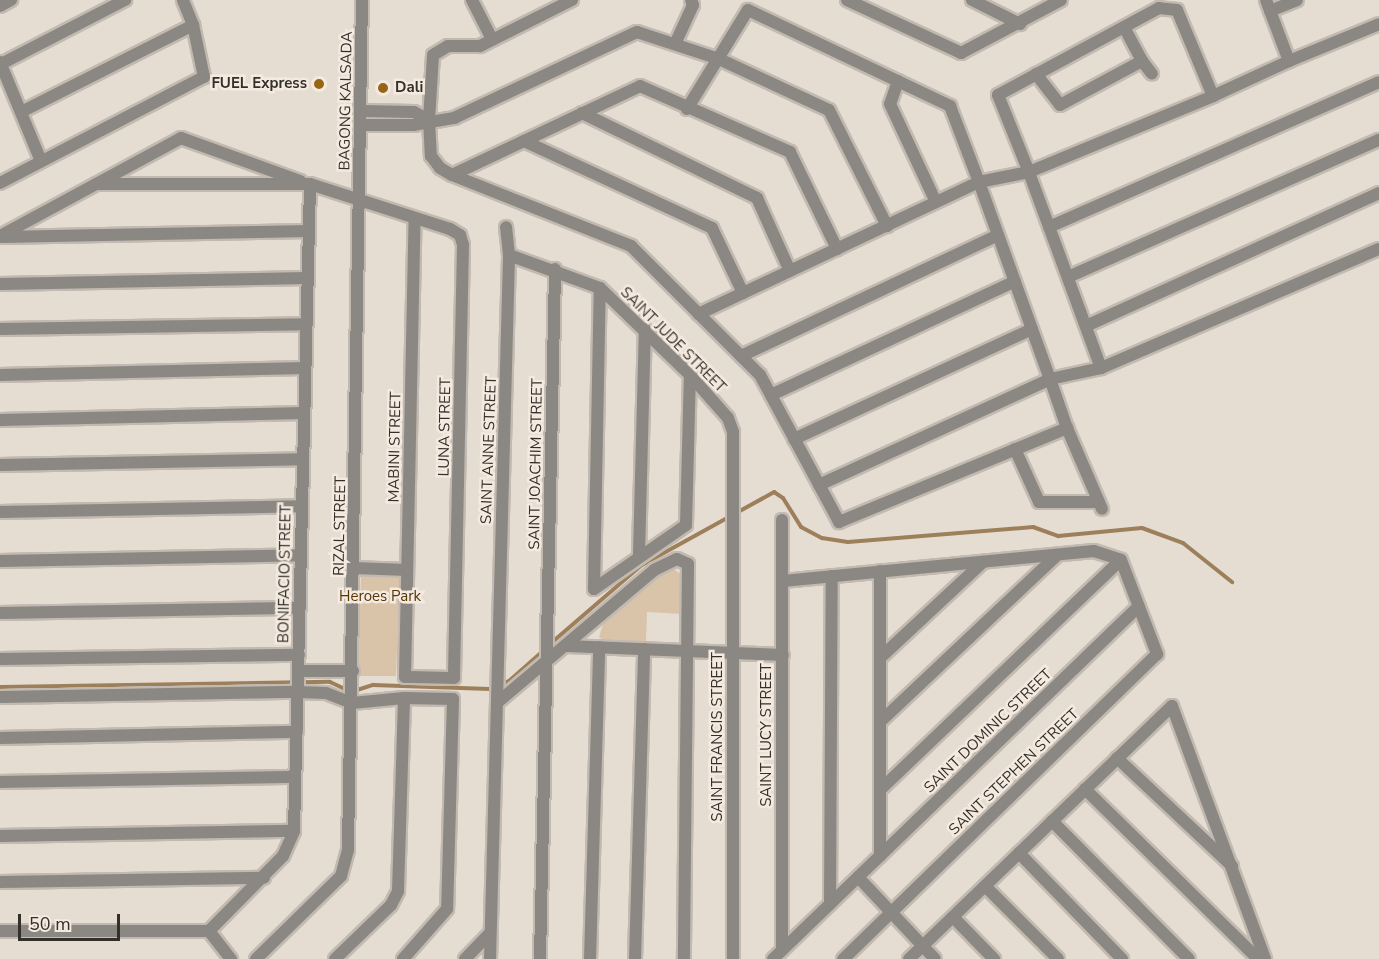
<!DOCTYPE html>
<html>
<head>
<meta charset="utf-8">
<style>
  body { margin:0 }
  #map { position:relative; width:1379px; height:959px; overflow:hidden; background:#e6ddd2; font-family:"Nunito Sans",sans-serif }
  div>[style] { position:absolute }
  .green>* { inset:0; background:#d9c4a9 }
  .stream>* { height:4px; margin:-2px; padding:0 2px; transform-origin:2px; border-radius:2px; background:#9d805b }
  .roads { filter:drop-shadow(2px 0 #c2bab1) drop-shadow(-2px 0 #c2bab1) drop-shadow(0 2px #c2bab1) drop-shadow(0 -2px #c2bab1) }
  .minor>* { height:12px; margin:-6px; padding:0 6px; transform-origin:6px; border-radius:6px; background:#8b8783 }
  .tertiary>* { height:12px; margin:-6px; padding:0 6px; transform-origin:6px; border-radius:6px; background:#8b8783 }
  .dots>* { width:16px; height:16px; translate:-50% -50%; box-sizing:border-box; border:3px solid #f4eadf; border-radius:50% }
  span { translate:-50% -50%; white-space:nowrap; text-align:center; line-height:1.15; -webkit-text-stroke:5px #f4eadf; paint-order:stroke }
  .poi-label { font-size:15px; color:#332f2b; font-weight:700 }
  .right { translate:-100% -50%; text-align:right }
  .left { translate:0 -50%; text-align:left }
  .street-label { font-size:15px; color:#332f2b }
  .park-label { font-size:15px; color:#553605 }
  .scale { position:absolute; left:18px; top:914px; width:102px; height:27px; box-sizing:border-box; border:3px solid #332f2b; border-top:0; padding-left:8px; font-size:18px; line-height:21px; white-space:nowrap; color:#332f2b; -webkit-text-stroke:4px #f4eadf; paint-order:stroke }
</style>
</head>
<body>
<div id="map">
  <div class="green">
    <i style="clip-path:polygon(670px 567px,681px 574px,681px 614px,647px 612px,646px 641px,605px 641px,599px 637px,603px 624px)"></i>
    <i style="clip-path:polygon(361px 576px,400px 578px,396px 676px,358px 676px)"></i>
  </div>
  <div class="stream">
    <i style="left:550px;top:644px;width:121px;rotate:-40.7deg"></i>
    <i style="left:642px;top:565px;width:151px;rotate:-28.9deg"></i>
    <i style="left:774px;top:492px;width:11px;rotate:34deg"></i>
    <i style="left:783px;top:498px;width:34px;rotate:58deg"></i>
    <i style="left:801px;top:527px;width:24px;rotate:28deg"></i>
    <i style="left:822px;top:538px;width:26px;rotate:9deg"></i>
    <i style="left:848px;top:542px;width:186px;rotate:-4.6deg"></i>
    <i style="left:1033px;top:527px;width:27px;rotate:20deg"></i>
    <i style="left:1058px;top:536px;width:84px;rotate:-5.4deg"></i>
    <i style="left:1142px;top:528px;width:44px;rotate:20.1deg"></i>
    <i style="left:1183px;top:543px;width:63px;rotate:38.5deg"></i>
    <i style="left:0;top:687px;width:330px;rotate:-0.9deg"></i>
    <i style="left:330px;top:682px;width:19px;rotate:25deg"></i>
    <i style="left:354px;top:691px;width:20px;rotate:-18deg"></i>
    <i style="left:373px;top:685px;width:117px;rotate:2deg"></i>
    <i style="left:490px;top:689px;width:21px;rotate:-23deg"></i>
    <i style="left:509px;top:681px;width:45px;rotate:-41.4deg"></i>
  </div>
  <div class="roads">
    <div class="minor">
      <i style="left:472px;top:0;width:44px;rotate:62.9deg"></i>
      <i style="left:572px;top:0;width:103px;rotate:153.4deg"></i>
      <i style="left:480px;top:46px;width:32px;rotate:180deg"></i>
      <i style="left:448px;top:46px;width:17px;rotate:149deg"></i>
      <i style="left:433px;top:55px;width:65px;rotate:93.5deg"></i>
      <i style="left:429px;top:120px;width:36px;rotate:87deg"></i>
      <i style="left:431px;top:156px;width:15px;rotate:53deg"></i>
      <i style="left:440px;top:168px;width:14px;rotate:30deg"></i>
      <i style="left:452px;top:175px;width:193px;rotate:21.6deg"></i>
      <i style="left:631px;top:246px;width:182px;rotate:45deg"></i>
      <i style="left:760px;top:375px;width:167px;rotate:61.7deg"></i>
      <i style="left:839px;top:522px;width:247px;rotate:-22.4deg"></i>
      <i style="left:847px;top:0;width:126px;rotate:24.9deg"></i>
      <i style="left:961px;top:53px;width:113px;rotate:-27.9deg"></i>
      <i style="left:972px;top:0;width:54px;rotate:26.6deg"></i>
      <i style="left:0;top:6px;width:13px;rotate:-29deg"></i>
      <i style="left:1270px;top:11px;width:29px;rotate:-22deg"></i>
      <i style="left:1124px;top:27px;width:38px;rotate:62deg"></i>
      <i style="left:675px;top:44px;width:43px;rotate:-65.2deg"></i>
      <i style="left:693px;top:5px;width:5px;rotate:-112deg"></i>
      <i style="left:1289px;top:61px;width:97px;rotate:-22.3deg"></i>
      <i style="left:0;top:62px;width:107px;rotate:67.5deg"></i>
      <i style="left:1px;top:64px;width:140px;rotate:-27.3deg"></i>
      <i style="left:1036px;top:74px;width:39px;rotate:52deg"></i>
      <i style="left:1060px;top:105px;width:93px;rotate:-28.2deg"></i>
      <i style="left:1142px;top:61px;width:16px;rotate:52deg"></i>
      <i style="left:898px;top:81px;width:24px;rotate:109deg"></i>
      <i style="left:890px;top:104px;width:108px;rotate:64.9deg"></i>
      <i style="left:1213px;top:96px;width:84px;rotate:-24.7deg"></i>
      <i style="left:1289px;top:61px;width:65px;rotate:-110.7deg"></i>
      <i style="left:687px;top:109px;width:116px;rotate:-58.4deg"></i>
      <i style="left:748px;top:10px;width:224px;rotate:25.4deg"></i>
      <i style="left:950px;top:106px;width:81px;rotate:69.1deg"></i>
      <i style="left:979px;top:182px;width:310px;rotate:154.8deg"></i>
      <i style="left:361px;top:111px;width:53px;rotate:1.1deg"></i>
      <i style="left:414px;top:112px;width:17px;rotate:28deg"></i>
      <i style="left:21px;top:112px;width:193px;rotate:-26.8deg"></i>
      <i style="left:582px;top:113px;width:195px;rotate:25.9deg"></i>
      <i style="left:757px;top:198px;width:80px;rotate:65.7deg"></i>
      <i style="left:361px;top:125px;width:52px"></i>
      <i style="left:413px;top:125px;width:42px;rotate:-9.7deg"></i>
      <i style="left:454px;top:118px;width:202px;rotate:-25.2deg"></i>
      <i style="left:637px;top:32px;width:86px;rotate:18.2deg"></i>
      <i style="left:719px;top:59px;width:121px;rotate:24.9deg"></i>
      <i style="left:829px;top:110px;width:130px;rotate:63.4deg"></i>
      <i style="left:524px;top:141px;width:207px;rotate:24.8deg"></i>
      <i style="left:712px;top:228px;width:72px;rotate:64.5deg"></i>
      <i style="left:452px;top:175px;width:208px;rotate:-25.3deg"></i>
      <i style="left:640px;top:86px;width:164px;rotate:23.7deg"></i>
      <i style="left:790px;top:152px;width:108px;rotate:64.1deg"></i>
      <i style="left:0;top:183px;width:230px;rotate:-27.5deg"></i>
      <i style="left:204px;top:77px;width:53px;rotate:-101.9deg"></i>
      <i style="left:193px;top:25px;width:27px;rotate:-112deg"></i>
      <i style="left:96px;top:184px;width:214px"></i>
      <i style="left:310px;top:184px;width:147px;rotate:17.8deg"></i>
      <i style="left:450px;top:229px;width:12px;rotate:31deg"></i>
      <i style="left:460px;top:235px;width:10px;rotate:73deg"></i>
      <i style="left:463px;top:245px;width:433px;rotate:91.2deg"></i>
      <i style="left:454px;top:678px;width:49px;rotate:-178.8deg"></i>
      <i style="left:405px;top:677px;width:459px;rotate:-88.8deg"></i>
      <i style="left:1049px;top:227px;width:360px;rotate:-23.7deg"></i>
      <i style="left:0;top:236px;width:206px;rotate:-28.4deg"></i>
      <i style="left:181px;top:138px;width:127px;rotate:19.9deg"></i>
      <i style="left:1px;top:237px;width:308px;rotate:-1.1deg"></i>
      <i style="left:509px;top:255px;width:97px;rotate:19.9deg"></i>
      <i style="left:600px;top:288px;width:125px;rotate:44deg"></i>
      <i style="left:690px;top:375px;width:57px;rotate:48.5deg"></i>
      <i style="left:728px;top:418px;width:15px;rotate:70deg"></i>
      <i style="left:733px;top:432px;width:527px;rotate:90deg"></i>
      <i style="left:1068px;top:277px;width:340px;rotate:-23.8deg"></i>
      <i style="left:0;top:284px;width:308px;rotate:-1.1deg"></i>
      <i style="left:1086px;top:326px;width:322px;rotate:-24.4deg"></i>
      <i style="left:0;top:329px;width:306px;rotate:-0.9deg"></i>
      <i style="left:741px;top:356px;width:284px;rotate:-25.2deg"></i>
      <i style="left:1101px;top:368px;width:302px;rotate:-23.2deg"></i>
      <i style="left:0;top:375px;width:305px;rotate:-1.3deg"></i>
      <i style="left:771px;top:395px;width:269px;rotate:-25deg"></i>
      <i style="left:0;top:420px;width:304px;rotate:-1.3deg"></i>
      <i style="left:794px;top:439px;width:262px;rotate:-24.8deg"></i>
      <i style="left:1015px;top:449px;width:58px;rotate:65.6deg"></i>
      <i style="left:1039px;top:502px;width:60px"></i>
      <i style="left:0;top:465px;width:303px;rotate:-1.1deg"></i>
      <i style="left:819px;top:485px;width:254px;rotate:-24.6deg"></i>
      <i style="left:1050px;top:379px;width:52px;rotate:-12.2deg"></i>
      <i style="left:1101px;top:368px;width:209px;rotate:-110.2deg"></i>
      <i style="left:1029px;top:172px;width:199px;rotate:-22.4deg"></i>
      <i style="left:1213px;top:96px;width:93px;rotate:-112.7deg"></i>
      <i style="left:1177px;top:10px;width:18px;rotate:-174deg"></i>
      <i style="left:1159px;top:8px;width:183px;rotate:151.6deg"></i>
      <i style="left:998px;top:95px;width:83px;rotate:68.1deg"></i>
      <i style="left:1029px;top:172px;width:51px;rotate:168.7deg"></i>
      <i style="left:979px;top:182px;width:209px;rotate:70.2deg"></i>
      <i style="left:1050px;top:379px;width:52px;rotate:70.9deg"></i>
      <i style="left:1067px;top:428px;width:88px;rotate:66.6deg"></i>
      <i style="left:0;top:512px;width:302px;rotate:-1.1deg"></i>
      <i style="left:782px;top:520px;width:430px;rotate:90deg"></i>
      <i style="left:639px;top:554px;width:225px;rotate:-88.5deg"></i>
      <i style="left:0;top:561px;width:301px;rotate:-1.1deg"></i>
      <i style="left:354px;top:568px;width:53px;rotate:2.2deg"></i>
      <i style="left:783px;top:581px;width:312px;rotate:-5.5deg"></i>
      <i style="left:1094px;top:551px;width:28px;rotate:18deg"></i>
      <i style="left:1121px;top:560px;width:101px;rotate:69deg"></i>
      <i style="left:1157px;top:654px;width:438px;rotate:135.8deg"></i>
      <i style="left:594px;top:589px;width:301px;rotate:-88.9deg"></i>
      <i style="left:594px;top:589px;width:112px;rotate:-34.8deg"></i>
      <i style="left:686px;top:525px;width:150px;rotate:-88.5deg"></i>
      <i style="left:0;top:613px;width:300px;rotate:-1deg"></i>
      <i style="left:567px;top:646px;width:216px;rotate:2.4deg"></i>
      <i style="left:880px;top:658px;width:141px;rotate:-43deg"></i>
      <i style="left:0;top:659px;width:299px;rotate:-0.8deg"></i>
      <i style="left:298px;top:671px;width:55px"></i>
      <i style="left:0;top:697px;width:298px;rotate:-1deg"></i>
      <i style="left:298px;top:692px;width:28px;rotate:2deg"></i>
      <i style="left:326px;top:693px;width:28px;rotate:21deg"></i>
      <i style="left:352px;top:703px;width:52px;rotate:-5.5deg"></i>
      <i style="left:404px;top:698px;width:49px;rotate:1.2deg"></i>
      <i style="left:453px;top:699px;width:210px;rotate:91.6deg"></i>
      <i style="left:447px;top:909px;width:67px;rotate:131.3deg"></i>
      <i style="left:498px;top:702px;width:204px;rotate:-40.2deg"></i>
      <i style="left:654px;top:570px;width:25px;rotate:-26deg"></i>
      <i style="left:677px;top:559px;width:12px;rotate:24deg"></i>
      <i style="left:688px;top:564px;width:395px;rotate:90.6deg"></i>
      <i style="left:880px;top:722px;width:243px;rotate:-43.3deg"></i>
      <i style="left:0;top:738px;width:297px;rotate:-1.2deg"></i>
      <i style="left:1117px;top:758px;width:158px;rotate:43.2deg"></i>
      <i style="left:0;top:782px;width:295px;rotate:-1deg"></i>
      <i style="left:1085px;top:789px;width:243px;rotate:44.5deg"></i>
      <i style="left:880px;top:790px;width:333px;rotate:-43.7deg"></i>
      <i style="left:1052px;top:821px;width:194px;rotate:45.2deg"></i>
      <i style="left:0;top:836px;width:294px;rotate:-1deg"></i>
      <i style="left:1019px;top:853px;width:148px;rotate:45.8deg"></i>
      <i style="left:880px;top:856px;width:285px;rotate:-90deg"></i>
      <i style="left:858px;top:877px;width:112px;rotate:46.8deg"></i>
      <i style="left:0;top:882px;width:264px;rotate:-0.9deg"></i>
      <i style="left:985px;top:886px;width:103px;rotate:45deg"></i>
      <i style="left:830px;top:904px;width:328px;rotate:-89.7deg"></i>
      <i style="left:953px;top:917px;width:59px;rotate:45.7deg"></i>
      <i style="left:0;top:931px;width:209px"></i>
      <i style="left:209px;top:931px;width:105px;rotate:-45.4deg"></i>
      <i style="left:283px;top:856px;width:27px;rotate:-66deg"></i>
      <i style="left:294px;top:831px;width:647px;rotate:-88.58deg"></i>
      <i style="left:209px;top:931px;width:36px;rotate:52deg"></i>
      <i style="left:335px;top:959px;width:78px;rotate:-44deg"></i>
      <i style="left:391px;top:905px;width:16px;rotate:-63deg"></i>
      <i style="left:398px;top:891px;width:193px;rotate:-88.2deg"></i>
      <i style="left:465px;top:959px;width:36px;rotate:-46deg"></i>
      <i style="left:490px;top:959px;width:704px;rotate:-88.45deg"></i>
      <i style="left:509px;top:255px;width:28px;rotate:-96deg"></i>
      <i style="left:540px;top:959px;width:690px;rotate:-88.75deg"></i>
      <i style="left:590px;top:959px;width:312px;rotate:-88.3deg"></i>
      <i style="left:635px;top:959px;width:310px;rotate:-88.3deg"></i>
      <i style="left:773px;top:959px;width:508px;rotate:-43.96deg"></i>
      <i style="left:909px;top:959px;width:365px;rotate:-43.9deg"></i>
      <i style="left:1172px;top:706px;width:270px;rotate:69.8deg"></i>
    </div>
    <div class="tertiary">
      <i style="left:256px;top:959px;width:119px;rotate:-44.3deg"></i>
      <i style="left:341px;top:876px;width:27px;rotate:-75deg"></i>
      <i style="left:348px;top:850px;width:850px;rotate:-89.06deg"></i>
    </div>
  </div>
  <div class="dots">
    <i style="left:319px;top:84px;background:#966517"></i>
    <i style="left:383px;top:88px;background:#966517"></i>
  </div>
  <div class="poi-label">
    <span class="right" style="left:307px;top:84px">FUEL Express</span>
    <span class="left" style="left:395px;top:88px">Dali</span>
  </div>
  <div class="street-label">
    <span style="left:346px;top:101px;rotate:-89deg">BAGONG KALSADA</span>
    <span style="left:673px;top:340px;rotate:45deg">SAINT JUDE STREET</span>
    <span style="left:445px;top:427px;rotate:-89deg">LUNA STREET</span>
    <span style="left:395px;top:447px;rotate:-89deg">MABINI STREET</span>
    <span style="left:489px;top:450px;rotate:-88deg">SAINT ANNE STREET</span>
    <span style="left:536px;top:464px;rotate:-89deg">SAINT JOACHIM STREET</span>
    <span style="left:340px;top:526px;rotate:-89deg">RIZAL STREET</span>
    <span style="left:285px;top:574px;rotate:-89deg">BONIFACIO STREET</span>
    <span style="left:988px;top:731px;rotate:-44deg">SAINT DOMINIC STREET</span>
    <span style="left:767px;top:735px;rotate:-90deg">SAINT LUCY STREET</span>
    <span style="left:718px;top:737px;rotate:-90deg">SAINT FRANCIS STREET</span>
    <span style="left:1014px;top:772px;rotate:-44deg">SAINT STEPHEN STREET</span>
  </div>
  <div class="park-label">
    <span style="left:380px;top:597px">Heroes Park</span>
  </div>
  <div class="scale">50 m</div>
</div>
</body>
</html>
